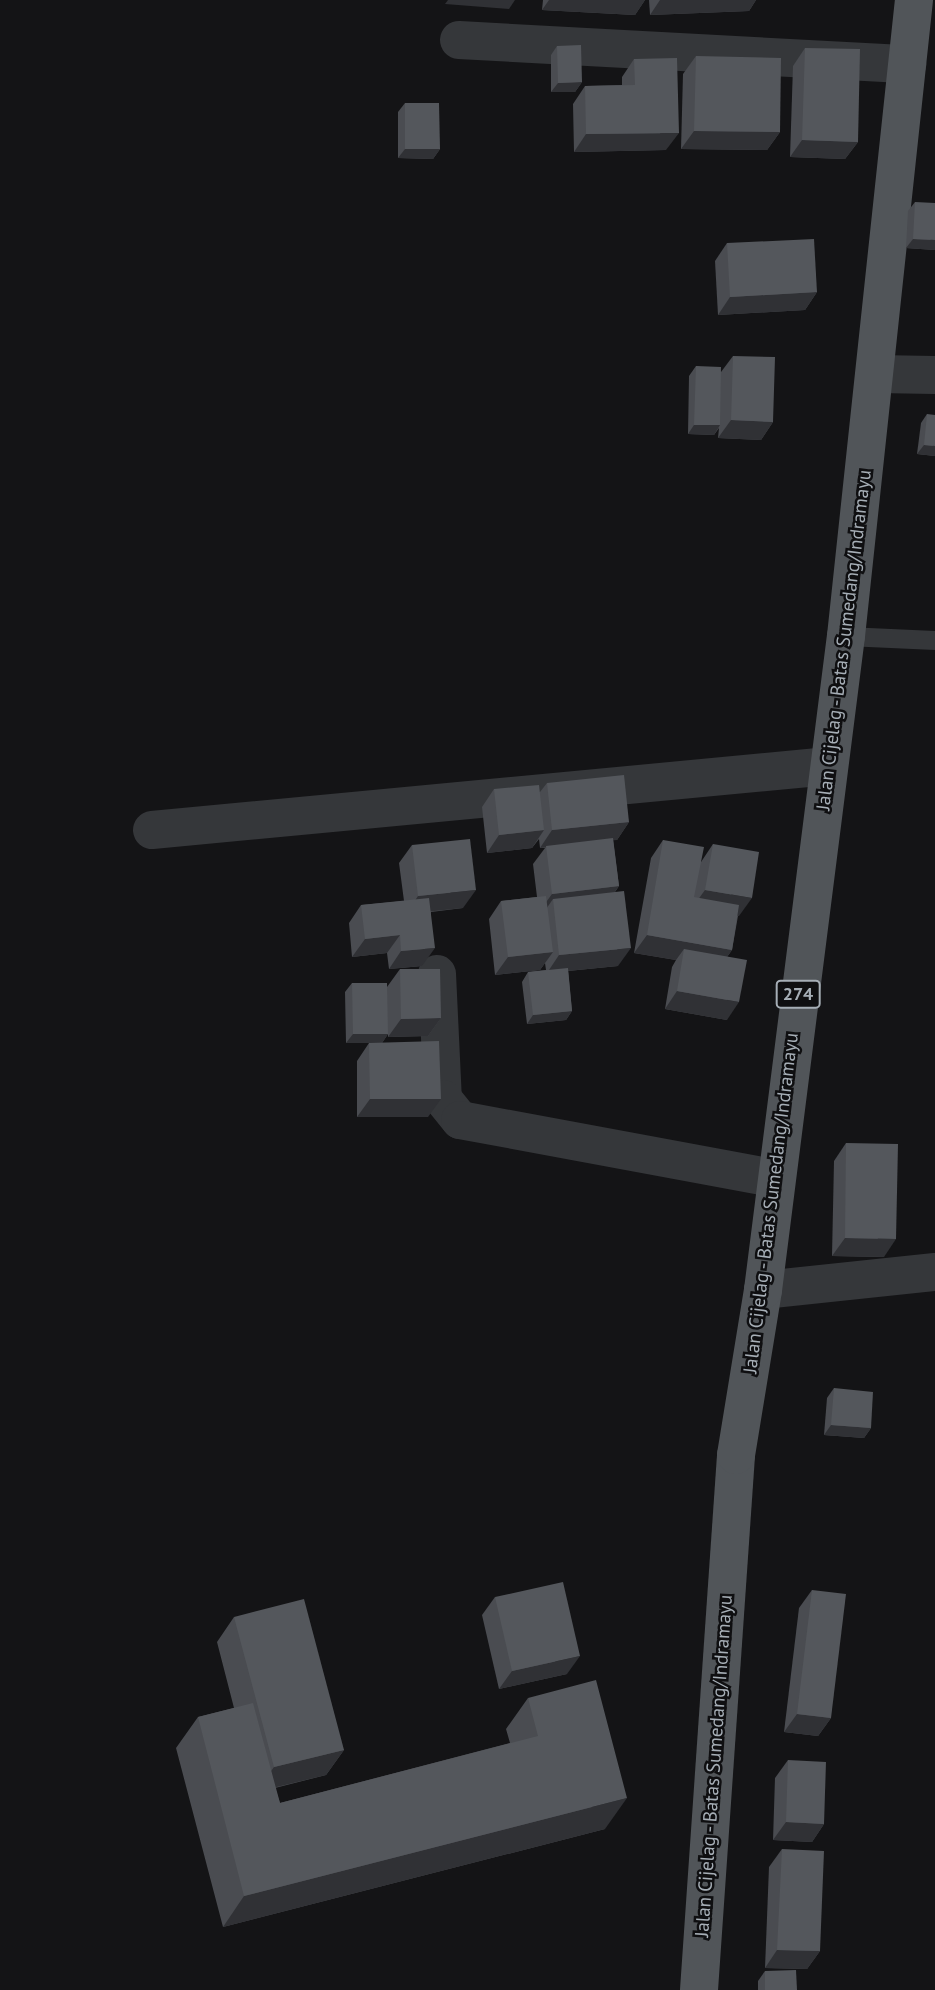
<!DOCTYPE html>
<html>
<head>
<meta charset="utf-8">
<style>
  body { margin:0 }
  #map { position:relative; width:935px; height:1990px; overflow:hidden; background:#141416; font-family:"PT Sans",sans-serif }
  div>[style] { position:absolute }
  .service>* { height:19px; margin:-9.5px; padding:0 9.5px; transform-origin:9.5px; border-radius:9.5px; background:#35373a }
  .minor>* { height:38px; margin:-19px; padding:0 19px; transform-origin:19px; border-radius:19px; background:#35373a }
  .primary>* { height:38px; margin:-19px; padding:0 19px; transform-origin:19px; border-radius:19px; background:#515559 }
  .wall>* { inset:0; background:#4a4c51 }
  .shaded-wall>* { inset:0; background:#303135 }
  .building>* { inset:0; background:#54575c }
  span { translate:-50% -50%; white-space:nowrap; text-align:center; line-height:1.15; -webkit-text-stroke:5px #0f0f11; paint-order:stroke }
  .shield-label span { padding:2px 5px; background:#0f0f11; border:2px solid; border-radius:5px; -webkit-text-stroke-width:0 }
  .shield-label { font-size:18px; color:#a6aeb6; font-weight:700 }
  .street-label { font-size:19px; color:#a6aeb6 }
</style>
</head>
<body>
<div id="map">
  <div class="service">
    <i style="left:846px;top:636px;width:89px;rotate:2.6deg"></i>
  </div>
  <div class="minor">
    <i style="left:459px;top:40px;width:449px;rotate:3.1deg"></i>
    <i style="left:876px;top:374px;width:59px;rotate:1deg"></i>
    <i style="left:152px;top:830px;width:680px;rotate:-5.4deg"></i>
    <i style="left:437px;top:974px;width:125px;rotate:87.3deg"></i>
    <i style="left:443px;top:1099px;width:27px;rotate:51deg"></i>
    <i style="left:460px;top:1120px;width:318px;rotate:10.5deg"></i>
    <i style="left:763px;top:1290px;width:173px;rotate:-6deg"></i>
  </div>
  <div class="primary">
    <i style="left:699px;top:1990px;width:536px;rotate:-86.04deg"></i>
    <i style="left:736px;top:1455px;width:167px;rotate:-80.7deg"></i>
    <i style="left:763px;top:1290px;width:659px;rotate:-82.77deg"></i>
    <i style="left:846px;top:636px;width:640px;rotate:-83.9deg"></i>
  </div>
  <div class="wall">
    <i style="clip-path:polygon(543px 0,645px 0,635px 15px,542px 10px)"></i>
    <i style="clip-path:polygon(649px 0,756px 0,749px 11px,650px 15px)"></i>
    <i style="clip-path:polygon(557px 46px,582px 82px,575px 92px,551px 92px,551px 55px)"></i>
    <i style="clip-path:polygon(805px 48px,858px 142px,845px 159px,790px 157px,793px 66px)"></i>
    <i style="clip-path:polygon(696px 56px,780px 132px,767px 150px,681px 149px,683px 74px)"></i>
    <i style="clip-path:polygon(634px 59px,666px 150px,574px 152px,573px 104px,585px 86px,622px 85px,622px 77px)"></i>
    <i style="clip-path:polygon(405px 103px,440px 149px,433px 159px,398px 158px,398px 112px)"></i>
    <i style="clip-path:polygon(915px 202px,935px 250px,906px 248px,908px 211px)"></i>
    <i style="clip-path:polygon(727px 243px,817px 292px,805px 310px,718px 315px,715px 261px)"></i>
    <i style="clip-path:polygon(733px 356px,773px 422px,761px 440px,718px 438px,719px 428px,714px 435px,688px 434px,689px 376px,696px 366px,721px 372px)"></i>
    <i style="clip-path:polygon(927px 414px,935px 456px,917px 454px,921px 423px)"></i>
    <i style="clip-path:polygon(547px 783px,629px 822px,617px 840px,613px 840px,619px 886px,615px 892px,618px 966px,568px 971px,572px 1011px,566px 1020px,527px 1024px,522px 982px,528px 972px,546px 970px,545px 963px,540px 970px,495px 975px,489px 919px,501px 901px,537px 897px,533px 864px,545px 848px,540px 848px,539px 839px,532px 848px,487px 853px,482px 807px,494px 789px,540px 792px)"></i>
    <i style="clip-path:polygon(663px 840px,701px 862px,713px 844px,739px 916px,738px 916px,732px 950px,727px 957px,727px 1020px,665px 1009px,672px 967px,676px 960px,634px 953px,651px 858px)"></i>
    <i style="clip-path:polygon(412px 845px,463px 908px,431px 912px,422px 966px,389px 969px,387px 953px,352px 957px,349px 923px,361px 905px,404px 901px,399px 863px)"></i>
    <i style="clip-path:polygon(400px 969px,441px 1018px,428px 1036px,388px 1037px,388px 1029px,388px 1034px,382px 1043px,428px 1117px,357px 1117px,357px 1061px,369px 1043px,346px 1043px,345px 992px,352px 983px,387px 987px)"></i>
    <i style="clip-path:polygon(846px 1143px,884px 1257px,832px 1256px,834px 1161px)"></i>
    <i style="clip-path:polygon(834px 1388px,871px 1428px,864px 1438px,824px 1435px,827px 1398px)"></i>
    <i style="clip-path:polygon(812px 1590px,831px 1718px,818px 1736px,784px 1732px,799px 1608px)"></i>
    <i style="clip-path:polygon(495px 1597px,567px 1674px,499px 1689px,482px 1615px)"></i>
    <i style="clip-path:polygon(234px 1617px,344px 1750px,326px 1775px,275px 1788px,280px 1803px,510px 1743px,506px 1729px,528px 1698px,605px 1829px,223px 1927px,176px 1748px,198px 1717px,234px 1708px,217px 1642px)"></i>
    <i style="clip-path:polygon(788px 1760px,824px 1824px,812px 1842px,773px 1840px,775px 1778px)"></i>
    <i style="clip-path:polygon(782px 1849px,820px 1951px,807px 1969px,765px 1968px,769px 1867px)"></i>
    <i style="clip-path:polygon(765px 1971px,797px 1990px,758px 1990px,758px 1981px)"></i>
  </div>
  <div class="shaded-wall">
    <i style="clip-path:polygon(448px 0,515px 0,509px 9px,445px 4px)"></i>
    <i style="clip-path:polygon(549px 0,645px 0,635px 15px,542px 10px)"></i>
    <i style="clip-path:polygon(660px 0,756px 0,749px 11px,650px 15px)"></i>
    <i style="clip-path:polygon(582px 82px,575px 92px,551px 92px,558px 83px)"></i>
    <i style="clip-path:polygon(694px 131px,780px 132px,767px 150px,681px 149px)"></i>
    <i style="clip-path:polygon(679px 133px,666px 150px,574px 152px,586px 134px)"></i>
    <i style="clip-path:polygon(802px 140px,858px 142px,845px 159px,790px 157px)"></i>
    <i style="clip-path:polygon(405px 149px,440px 149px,433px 159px,398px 158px)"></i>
    <i style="clip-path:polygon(913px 239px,935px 240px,935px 250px,906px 248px)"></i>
    <i style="clip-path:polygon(817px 292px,805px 310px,718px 315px,730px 297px)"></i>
    <i style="clip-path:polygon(731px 420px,773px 422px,761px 440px,718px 438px)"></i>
    <i style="clip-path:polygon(694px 425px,720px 425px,714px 435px,688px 434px)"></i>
    <i style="clip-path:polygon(924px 445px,935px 446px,935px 456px,917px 454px)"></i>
    <i style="clip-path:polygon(629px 822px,617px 840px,540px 848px,552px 830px)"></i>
    <i style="clip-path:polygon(544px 830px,532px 848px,487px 853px,499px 835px)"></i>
    <i style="clip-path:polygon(619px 886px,606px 904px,553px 899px,544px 912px,539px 912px,552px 894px)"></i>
    <i style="clip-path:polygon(476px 890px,463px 908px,406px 914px,418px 896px)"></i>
    <i style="clip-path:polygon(705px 890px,752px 898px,739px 916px,692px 908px)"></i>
    <i style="clip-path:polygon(400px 935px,387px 953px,352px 957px,365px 939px)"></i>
    <i style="clip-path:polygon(647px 935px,732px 950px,719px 968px,684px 949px,676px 960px,634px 953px)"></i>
    <i style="clip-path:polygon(435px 948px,422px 966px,389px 969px,401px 951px)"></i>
    <i style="clip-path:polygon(631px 948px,618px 966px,547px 973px,559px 955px)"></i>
    <i style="clip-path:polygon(553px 952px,540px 970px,495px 975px,508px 957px)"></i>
    <i style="clip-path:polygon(677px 991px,739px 1002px,727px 1020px,665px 1009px)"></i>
    <i style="clip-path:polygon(572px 1011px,566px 1020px,527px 1024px,533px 1015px)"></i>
    <i style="clip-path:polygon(441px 1018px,428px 1036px,388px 1037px,401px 1019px)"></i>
    <i style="clip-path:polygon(353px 1034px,388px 1034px,382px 1043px,346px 1043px)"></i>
    <i style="clip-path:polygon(370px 1099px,441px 1099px,428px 1117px,357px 1117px)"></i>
    <i style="clip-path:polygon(845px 1238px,896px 1239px,884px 1257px,832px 1256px)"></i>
    <i style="clip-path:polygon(831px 1425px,871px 1428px,864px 1438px,824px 1435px)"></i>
    <i style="clip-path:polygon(580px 1656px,567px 1674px,499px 1689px,512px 1671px)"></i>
    <i style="clip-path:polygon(797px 1714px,831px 1718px,818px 1736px,784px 1732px)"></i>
    <i style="clip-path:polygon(344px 1750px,326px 1775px,256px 1792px,274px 1767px)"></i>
    <i style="clip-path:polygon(627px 1798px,605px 1829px,223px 1927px,244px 1896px)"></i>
    <i style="clip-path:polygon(786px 1822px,824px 1824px,812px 1842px,773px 1840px)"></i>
    <i style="clip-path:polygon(777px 1950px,820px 1951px,807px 1969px,765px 1968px)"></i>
  </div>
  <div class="building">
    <i style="clip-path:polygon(581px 45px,582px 82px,558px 83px,557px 46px)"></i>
    <i style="clip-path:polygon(805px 48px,860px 49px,858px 142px,802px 140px)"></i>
    <i style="clip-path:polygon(696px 56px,781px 58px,780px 132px,694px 131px)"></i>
    <i style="clip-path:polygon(677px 58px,679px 133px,586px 134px,585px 86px,635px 85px,634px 59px)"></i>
    <i style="clip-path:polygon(405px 103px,439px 103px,440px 149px,405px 149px)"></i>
    <i style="clip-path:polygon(915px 202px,935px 203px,935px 240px,913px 239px)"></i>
    <i style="clip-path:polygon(814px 239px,817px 292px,730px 297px,727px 243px)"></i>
    <i style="clip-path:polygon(733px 356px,775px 357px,773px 422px,731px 420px)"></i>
    <i style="clip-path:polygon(696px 366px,721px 367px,720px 425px,694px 425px)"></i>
    <i style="clip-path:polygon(927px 414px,935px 415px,935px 446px,924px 445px)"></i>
    <i style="clip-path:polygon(624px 775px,629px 822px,552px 830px,547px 783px)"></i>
    <i style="clip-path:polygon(539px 785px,544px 830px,499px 835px,494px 789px)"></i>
    <i style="clip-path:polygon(613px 838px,619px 886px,552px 894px,546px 846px)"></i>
    <i style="clip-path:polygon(470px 839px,476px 890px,418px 896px,412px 845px)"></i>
    <i style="clip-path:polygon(663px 840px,704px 847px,694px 897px,739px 905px,732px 950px,647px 935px)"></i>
    <i style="clip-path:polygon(713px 844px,759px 852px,752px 898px,705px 890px)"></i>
    <i style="clip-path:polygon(624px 891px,631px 948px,559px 955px,553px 899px)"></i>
    <i style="clip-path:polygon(546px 896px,553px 952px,508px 957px,501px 901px)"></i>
    <i style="clip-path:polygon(429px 898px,435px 948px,401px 951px,400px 935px,365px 939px,361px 905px)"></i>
    <i style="clip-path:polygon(684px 949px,747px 960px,739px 1002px,677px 991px)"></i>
    <i style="clip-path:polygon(568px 968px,572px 1011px,533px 1015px,528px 972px)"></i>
    <i style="clip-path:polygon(400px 969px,440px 969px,441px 1018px,401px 1019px)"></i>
    <i style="clip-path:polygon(352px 983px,387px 983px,388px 1034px,353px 1034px)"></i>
    <i style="clip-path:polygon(439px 1041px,441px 1099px,370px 1099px,369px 1043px)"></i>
    <i style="clip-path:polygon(846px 1143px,898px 1144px,896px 1239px,845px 1238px)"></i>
    <i style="clip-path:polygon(834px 1388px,873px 1392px,871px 1428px,831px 1425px)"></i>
    <i style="clip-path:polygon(563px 1582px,580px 1656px,512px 1671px,495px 1597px)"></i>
    <i style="clip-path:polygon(812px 1590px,846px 1594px,831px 1718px,797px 1714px)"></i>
    <i style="clip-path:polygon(304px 1599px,344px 1750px,274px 1767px,234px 1617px)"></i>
    <i style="clip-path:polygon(596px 1680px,627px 1798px,244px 1896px,198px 1717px,253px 1703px,280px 1803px,538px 1736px,528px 1698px)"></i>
    <i style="clip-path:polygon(788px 1760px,826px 1762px,824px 1824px,786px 1822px)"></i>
    <i style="clip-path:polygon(782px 1849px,824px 1851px,820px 1951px,777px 1950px)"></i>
    <i style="clip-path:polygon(796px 1970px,797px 1990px,765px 1990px,765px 1971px)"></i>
  </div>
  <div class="shield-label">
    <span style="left:798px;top:994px">274</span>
  </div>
  <div class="street-label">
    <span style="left:844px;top:640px;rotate:-83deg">Jalan Cijelag - Batas Sumedang/Indramayu</span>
    <span style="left:771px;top:1203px;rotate:-83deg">Jalan Cijelag - Batas Sumedang/Indramayu</span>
    <span style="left:714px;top:1766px;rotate:-86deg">Jalan Cijelag - Batas Sumedang/Indramayu</span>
  </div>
</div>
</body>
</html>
